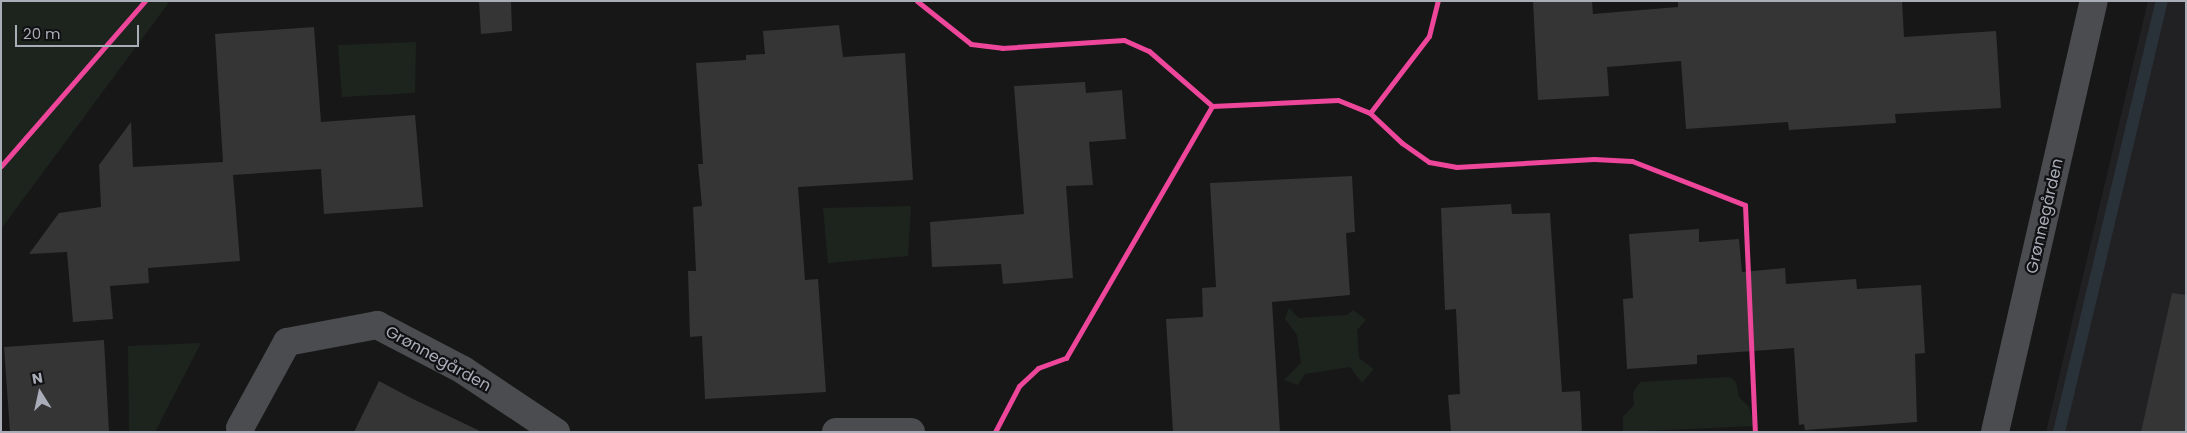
<!DOCTYPE html>
<html>
<head>
<meta charset="utf-8">
<style>
  body { margin:0 }
  #map { position:relative; width:2187px; height:433px; overflow:hidden; background:#171717; font-family:Poppins,sans-serif }
  div>[style] { position:absolute }
  .built>* { inset:0; background:#212123 }
  .green>* { inset:0; background:#1d241e }
  .stream>* { height:12px; margin:-6px; padding:0 6px; transform-origin:6px; border-radius:6px; background:#2a3239 }
  .building>* { inset:0; background:#353536 }
  .minor>* { height:28px; margin:-14px; padding:0 14px; transform-origin:14px; border-radius:14px; background:#4b4c50 }
  .cycleway>* { height:5px; margin:-2.5px; padding:0 2.5px; transform-origin:2.5px; border-radius:2.5px; background:#ed469a }
  span { translate:-50% -50%; white-space:nowrap; text-align:center; line-height:1.15; -webkit-text-stroke:4.5px #111113; paint-order:stroke }
  .street-label { font-size:16px; color:#a8adb8 }
  .frame { position:absolute; inset:0; border:2px solid #a8adb8; pointer-events:none }
  .north { position:absolute; left:15px; top:368px; width:50px; height:50px; -webkit-text-stroke:4px #111113; paint-order:stroke; rotate:350deg; font-size:14px; font-weight:700; line-height:20px; text-align:center; color:#a8adb8 }
  .north::after { content:''; display:block; margin:auto; width:18px; height:22px; background:#a8adb8; clip-path:polygon(50% 0,100% 100%,50% 72%,0 100%) }
  .scale { position:absolute; left:15px; top:25px; width:124px; height:22px; box-sizing:border-box; border:2px solid #a8adb8; border-top:0; padding-left:6px; font-size:15px; line-height:18px; white-space:nowrap; color:#a8adb8; -webkit-text-stroke:4px #111113; paint-order:stroke }
</style>
</head>
<body>
<div id="map">
  <div class="built">
    <i style="clip-path:polygon(2148px 1px,2186px 1px,2186px 432px,2046px 432px)"></i>
  </div>
  <div class="green">
    <i style="clip-path:polygon(1px 1px,170px 1px,1px 229px)"></i>
    <i style="clip-path:polygon(416px 42px,415px 93px,342px 97px,338px 45px)"></i>
    <i style="clip-path:polygon(911px 206px,908px 256px,828px 263px,823px 208px)"></i>
    <i style="clip-path:polygon(1289px 308px,1299px 318px,1347px 315px,1353px 310px,1366px 320px,1357px 330px,1359px 358px,1374px 369px,1362px 383px,1350px 367px,1305px 374px,1298px 385px,1284px 380px,1301px 363px,1297px 335px,1285px 319px)"></i>
    <i style="clip-path:polygon(201px 343px,155px 432px,129px 432px,128px 346px)"></i>
    <i style="clip-path:polygon(1730px 377px,1736px 382px,1739px 397px,1749px 407px,1755px 426px,1623px 432px,1623px 417px,1634px 405px,1633px 393px,1640px 382px)"></i>
  </div>
  <div class="stream">
    <i style="left:2059px;top:432px;width:443px;rotate:-76.6deg"></i>
  </div>
  <div class="building">
    <i style="clip-path:polygon(479px 1px,511px 1px,512px 31px,481px 34px)"></i>
    <i style="clip-path:polygon(1533px 1px,1592px 1px,1593px 14px,1678px 7px,1678px 1px,1902px 1px,1904px 37px,1996px 31px,2001px 108px,1895px 114px,1896px 123px,1789px 130px,1788px 122px,1686px 129px,1681px 61px,1607px 67px,1609px 96px,1538px 100px)"></i>
    <i style="clip-path:polygon(839px 25px,843px 57px,905px 53px,913px 180px,798px 187px,805px 280px,818px 279px,826px 392px,705px 399px,702px 336px,690px 337px,688px 271px,696px 271px,693px 207px,702px 206px,698px 164px,703px 164px,696px 63px,746px 60px,746px 55px,765px 54px,763px 31px)"></i>
    <i style="clip-path:polygon(314px 27px,321px 122px,415px 115px,423px 207px,324px 214px,321px 169px,233px 175px,240px 261px,148px 268px,149px 283px,110px 286px,113px 319px,73px 322px,67px 252px,29px 254px,59px 213px,101px 207px,99px 165px,131px 122px,133px 167px,223px 162px,215px 34px)"></i>
    <i style="clip-path:polygon(1085px 82px,1086px 93px,1122px 90px,1126px 139px,1089px 142px,1093px 185px,1066px 186px,1073px 278px,1003px 284px,1001px 264px,932px 267px,930px 222px,1024px 214px,1014px 86px)"></i>
    <i style="clip-path:polygon(1352px 176px,1355px 232px,1346px 233px,1350px 295px,1272px 302px,1280px 432px,1173px 432px,1166px 319px,1203px 317px,1202px 288px,1216px 287px,1210px 183px)"></i>
    <i style="clip-path:polygon(1511px 204px,1512px 214px,1550px 213px,1562px 392px,1580px 391px,1582px 432px,1451px 432px,1448px 395px,1460px 394px,1456px 309px,1445px 310px,1441px 208px)"></i>
    <i style="clip-path:polygon(1699px 229px,1699px 242px,1739px 239px,1742px 272px,1785px 268px,1786px 284px,1856px 279px,1857px 289px,1921px 285px,1925px 353px,1915px 354px,1917px 422px,1805px 430px,1804px 424px,1799px 425px,1794px 348px,1697px 355px,1697px 364px,1627px 369px,1623px 299px,1633px 298px,1629px 234px)"></i>
    <i style="clip-path:polygon(2172px 293px,2186px 295px,2186px 432px,2141px 432px)"></i>
    <i style="clip-path:polygon(104px 340px,109px 432px,10px 432px,4px 347px)"></i>
    <i style="clip-path:polygon(379px 381px,413px 399px,482px 432px,354px 432px)"></i>
  </div>
  <div class="minor">
    <i style="left:240px;top:428px;width:98px;rotate:-61.3deg"></i>
    <i style="left:287px;top:342px;width:92px;rotate:-10.7deg"></i>
    <i style="left:377px;top:325px;width:97px;rotate:27.6deg"></i>
    <i style="left:463px;top:370px;width:112px;rotate:33.7deg"></i>
    <i style="left:836px;top:432px;width:75px"></i>
    <i style="left:1995px;top:432px;width:442px;rotate:-77.1deg"></i>
  </div>
  <div class="cycleway">
    <i style="left:917px;top:1px;width:69px;rotate:38.5deg"></i>
    <i style="left:971px;top:44px;width:31px;rotate:7deg"></i>
    <i style="left:1002px;top:48px;width:122px;rotate:-3.8deg"></i>
    <i style="left:1124px;top:40px;width:27px;rotate:24deg"></i>
    <i style="left:1149px;top:51px;width:84px;rotate:41.1deg"></i>
    <i style="left:1212px;top:106px;width:126px;rotate:-2.7deg"></i>
    <i style="left:1338px;top:100px;width:35px;rotate:22deg"></i>
    <i style="left:1370px;top:113px;width:44px;rotate:43.2deg"></i>
    <i style="left:1402px;top:143px;width:33px;rotate:35deg"></i>
    <i style="left:1429px;top:162px;width:27px;rotate:10deg"></i>
    <i style="left:1456px;top:167px;width:138px;rotate:-3.3deg"></i>
    <i style="left:1594px;top:159px;width:38px;rotate:3deg"></i>
    <i style="left:1632px;top:161px;width:121px;rotate:21.3deg"></i>
    <i style="left:1745px;top:205px;width:227px;rotate:87.5deg"></i>
    <i style="left:1370px;top:113px;width:97px;rotate:-52.5deg"></i>
    <i style="left:1429px;top:36px;width:36px;rotate:-76deg"></i>
    <i style="left:1px;top:166px;width:219px;rotate:-48.9deg"></i>
    <i style="left:995px;top:432px;width:52px;rotate:-62.4deg"></i>
    <i style="left:1019px;top:386px;width:26px;rotate:-43deg"></i>
    <i style="left:1038px;top:368px;width:30px;rotate:-20deg"></i>
    <i style="left:1066px;top:358px;width:291px;rotate:-59.9deg"></i>
  </div>
  <div class="street-label">
    <span style="left:2045px;top:216px;rotate:-77deg">Grønnegården</span>
    <span style="left:438px;top:359px;rotate:29deg">Grønnegården</span>
  </div>
  <div class="frame"></div>
  <div class="north">N</div>
  <div class="scale">20 m</div>
</div>
</body>
</html>
